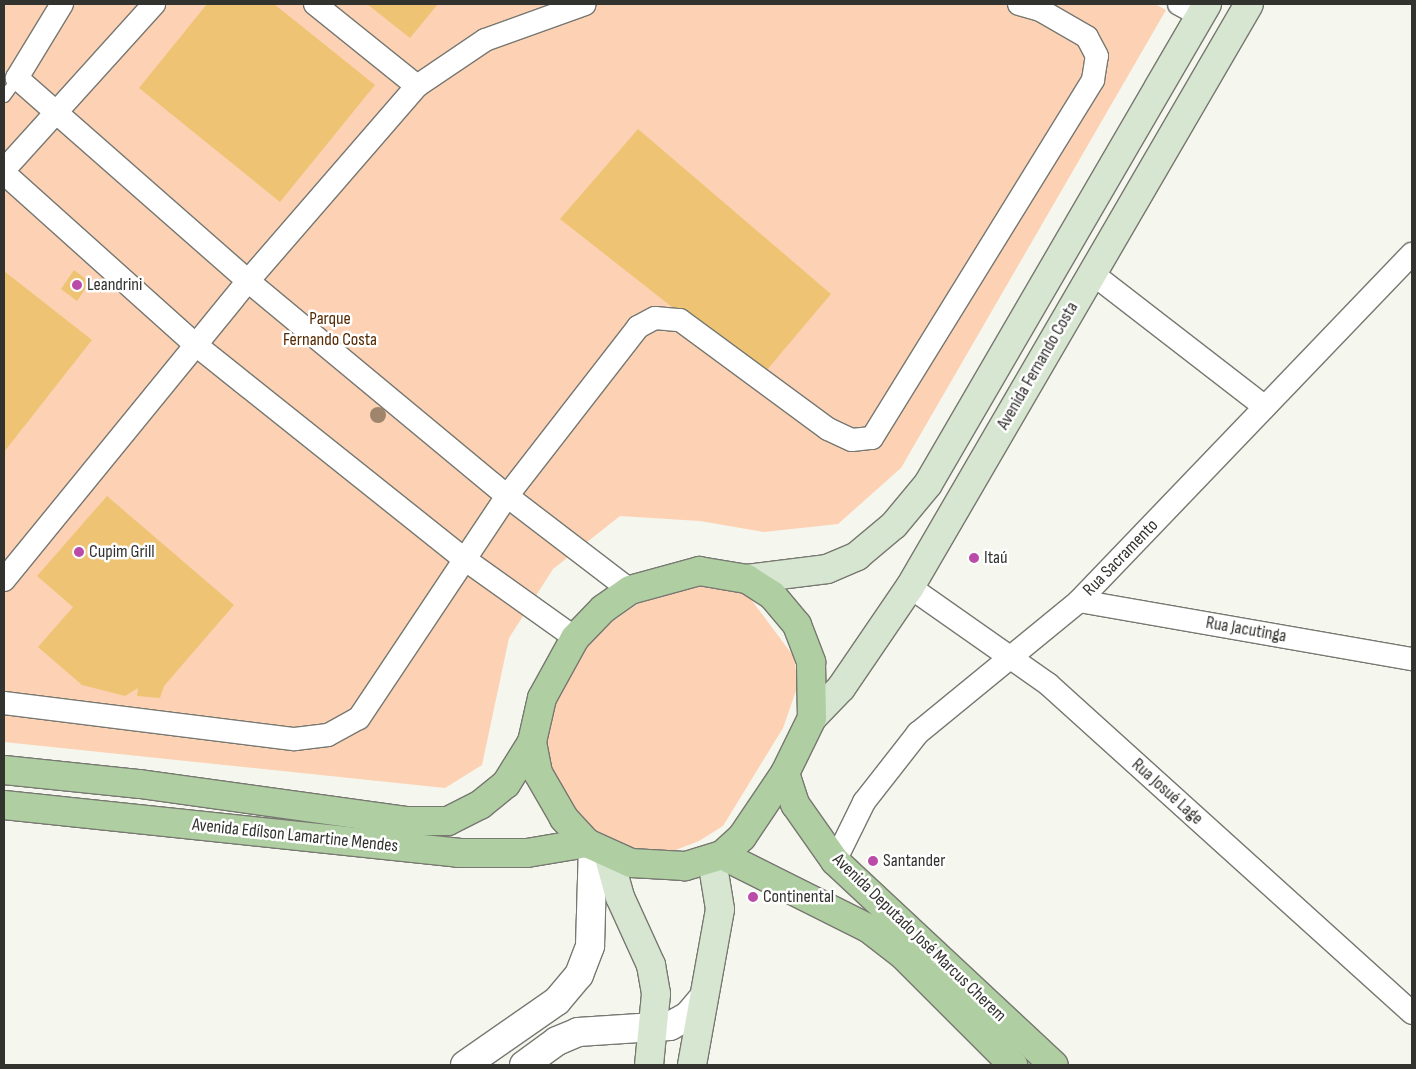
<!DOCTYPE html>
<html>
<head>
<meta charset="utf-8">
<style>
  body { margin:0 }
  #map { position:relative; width:1416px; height:1069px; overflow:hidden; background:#f5f6ed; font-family:"Sofia Sans Condensed",sans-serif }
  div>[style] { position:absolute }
  .green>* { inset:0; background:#fdd1b4 }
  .building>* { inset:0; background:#eec474 }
  .roads { filter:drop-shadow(1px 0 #777871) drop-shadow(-1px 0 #777871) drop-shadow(0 1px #777871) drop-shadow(0 -1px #777871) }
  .service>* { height:11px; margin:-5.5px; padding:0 5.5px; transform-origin:5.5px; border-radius:5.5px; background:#fff }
  .minor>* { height:22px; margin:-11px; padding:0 11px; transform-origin:11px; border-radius:11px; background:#fff }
  .tertiary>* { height:28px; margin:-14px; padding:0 14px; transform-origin:14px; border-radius:14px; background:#fff }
  .secondary>* { height:28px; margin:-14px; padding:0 14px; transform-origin:14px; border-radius:14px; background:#d7e6d0 }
  .primary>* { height:28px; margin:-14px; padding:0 14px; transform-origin:14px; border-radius:14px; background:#afcea1 }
  .trees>* { width:16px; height:16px; margin:-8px; border-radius:50%; background:#9e856b }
  .dots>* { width:14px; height:14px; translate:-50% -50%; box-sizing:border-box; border:2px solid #fff; border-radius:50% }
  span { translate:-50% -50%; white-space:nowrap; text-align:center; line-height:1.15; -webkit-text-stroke:5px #fff; paint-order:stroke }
  .poi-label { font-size:18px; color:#32332f }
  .left { translate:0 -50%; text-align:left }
  .park-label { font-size:18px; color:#562900 }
  .street-label { font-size:18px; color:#32332f }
  .frame { position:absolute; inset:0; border:5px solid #32332f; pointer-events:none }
</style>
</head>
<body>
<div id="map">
  <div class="green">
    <i style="clip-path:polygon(4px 4px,1155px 4px,1166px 10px,901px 468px,838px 524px,764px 532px,700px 521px,620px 516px,553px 569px,509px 638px,482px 765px,445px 788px,4px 742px)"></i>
    <i style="clip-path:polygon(719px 582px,747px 594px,794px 657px,798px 685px,783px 728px,723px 826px,699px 841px,673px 851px,633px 849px,596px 834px,554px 788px,545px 755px,547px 722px,557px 681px,598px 631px,633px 607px,667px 587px)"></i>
  </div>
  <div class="building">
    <i style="clip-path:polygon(207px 4px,274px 4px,375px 85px,280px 202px,139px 88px)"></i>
    <i style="clip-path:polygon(367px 4px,438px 4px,410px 38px)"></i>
    <i style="clip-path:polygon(638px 129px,831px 294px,761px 377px,560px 219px)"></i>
    <i style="clip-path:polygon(74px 270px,90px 282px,77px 301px,61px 289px)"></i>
    <i style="clip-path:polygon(4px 271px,92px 340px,4px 452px)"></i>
    <i style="clip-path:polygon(107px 496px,234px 605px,164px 686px,160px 698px,137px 696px,138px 688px,125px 696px,82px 685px,38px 647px,73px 607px,37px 576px)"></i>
  </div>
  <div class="roads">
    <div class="service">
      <i style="left:4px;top:96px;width:22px;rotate:-54deg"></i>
    </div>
    <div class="minor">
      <i style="left:62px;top:4px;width:87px;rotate:121.3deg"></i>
      <i style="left:17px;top:78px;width:308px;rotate:41.3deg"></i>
      <i style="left:248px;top:281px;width:337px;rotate:39.7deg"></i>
      <i style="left:507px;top:496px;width:155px;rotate:37.4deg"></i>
      <i style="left:315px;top:4px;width:131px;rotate:38.8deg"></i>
      <i style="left:1179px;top:4px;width:24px;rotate:28deg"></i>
      <i style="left:4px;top:170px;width:224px;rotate:-47.9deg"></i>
      <i style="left:4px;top:173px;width:258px;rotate:41.9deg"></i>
      <i style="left:196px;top:345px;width:342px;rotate:38.6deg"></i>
      <i style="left:463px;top:558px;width:138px;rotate:35.5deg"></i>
      <i style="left:1093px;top:274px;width:217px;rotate:37.7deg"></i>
      <i style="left:4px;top:580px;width:386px;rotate:-50.8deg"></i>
      <i style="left:248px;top:281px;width:258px;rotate:-49.1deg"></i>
      <i style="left:417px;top:86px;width:82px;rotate:-34.1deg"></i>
      <i style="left:485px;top:40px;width:106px;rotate:-19.8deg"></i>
      <i style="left:910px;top:587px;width:169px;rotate:35.1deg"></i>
      <i style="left:1048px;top:684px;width:491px;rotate:42.1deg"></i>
      <i style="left:1079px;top:601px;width:338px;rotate:9.9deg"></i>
      <i style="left:4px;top:703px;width:293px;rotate:7.1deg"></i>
      <i style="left:295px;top:739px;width:33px;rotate:-7deg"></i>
      <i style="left:328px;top:735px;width:35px;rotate:-29deg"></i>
      <i style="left:359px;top:718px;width:267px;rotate:-56.3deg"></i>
      <i style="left:507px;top:496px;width:214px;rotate:-52.2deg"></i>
      <i style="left:638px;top:327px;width:19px;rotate:-28deg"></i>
      <i style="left:655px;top:318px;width:25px;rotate:5deg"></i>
      <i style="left:680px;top:320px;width:184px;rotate:36.4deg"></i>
      <i style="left:828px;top:429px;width:26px;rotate:25deg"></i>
      <i style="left:852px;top:440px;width:20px;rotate:-6deg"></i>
      <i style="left:872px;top:438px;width:421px;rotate:-58.3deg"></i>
      <i style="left:1093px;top:80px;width:24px;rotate:-81deg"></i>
      <i style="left:1097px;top:56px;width:21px;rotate:-118deg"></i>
      <i style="left:1087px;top:37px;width:54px;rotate:-150.1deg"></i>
      <i style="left:1040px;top:10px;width:22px;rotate:-164deg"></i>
      <i style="left:835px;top:861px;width:66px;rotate:-63.8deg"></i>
      <i style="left:864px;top:802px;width:88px;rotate:-52deg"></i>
      <i style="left:918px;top:733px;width:208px;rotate:-39.3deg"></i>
      <i style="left:1079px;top:601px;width:481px;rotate:-46.2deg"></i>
    </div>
    <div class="tertiary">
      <i style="left:465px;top:1065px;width:112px;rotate:-34.8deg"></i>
      <i style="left:557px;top:1001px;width:34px;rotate:-50deg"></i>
      <i style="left:579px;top:975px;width:31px;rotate:-69deg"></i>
      <i style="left:590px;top:946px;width:99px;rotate:-88.3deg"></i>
      <i style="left:524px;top:1065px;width:41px;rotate:-36deg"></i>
      <i style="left:557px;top:1041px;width:23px;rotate:-23deg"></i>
      <i style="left:578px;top:1032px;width:92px;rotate:-3.7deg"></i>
      <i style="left:670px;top:1026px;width:21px;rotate:-29deg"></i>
      <i style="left:688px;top:1016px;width:23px;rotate:-50deg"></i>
    </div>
    <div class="secondary">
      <i style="left:747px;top:579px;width:81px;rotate:-7.1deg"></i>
      <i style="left:827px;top:569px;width:33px;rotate:-23deg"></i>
      <i style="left:857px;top:556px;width:48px;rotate:-40deg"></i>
      <i style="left:894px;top:525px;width:53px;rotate:-50.3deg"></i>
      <i style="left:928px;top:484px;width:555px;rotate:-59.83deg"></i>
      <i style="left:812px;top:718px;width:42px;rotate:-46deg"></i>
      <i style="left:841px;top:688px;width:122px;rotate:-55.7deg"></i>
      <i style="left:910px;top:587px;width:674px;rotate:-59.82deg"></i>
      <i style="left:608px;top:854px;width:45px;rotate:74.4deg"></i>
      <i style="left:620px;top:897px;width:75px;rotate:65.5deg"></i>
      <i style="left:651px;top:965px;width:29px;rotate:80deg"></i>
      <i style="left:656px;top:994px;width:71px;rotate:95.6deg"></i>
      <i style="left:692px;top:1065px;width:158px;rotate:-79.8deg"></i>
      <i style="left:720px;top:909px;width:50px;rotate:-99.3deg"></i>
    </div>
    <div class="primary">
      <i style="left:699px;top:571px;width:49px;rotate:9.5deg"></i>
      <i style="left:747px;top:579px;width:30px;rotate:33deg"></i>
      <i style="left:772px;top:595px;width:39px;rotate:50deg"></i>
      <i style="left:797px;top:625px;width:40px;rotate:69deg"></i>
      <i style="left:811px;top:662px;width:56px;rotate:89deg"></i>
      <i style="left:812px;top:718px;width:61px;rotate:116.1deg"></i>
      <i style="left:785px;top:773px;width:77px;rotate:123.9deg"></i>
      <i style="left:742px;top:837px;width:27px;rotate:138deg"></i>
      <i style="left:722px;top:855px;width:39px;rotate:163deg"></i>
      <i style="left:685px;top:866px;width:54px;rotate:-176.8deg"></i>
      <i style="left:631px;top:863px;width:48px;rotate:-155.6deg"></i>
      <i style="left:587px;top:843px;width:34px;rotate:-133deg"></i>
      <i style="left:564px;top:818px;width:52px;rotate:-120deg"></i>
      <i style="left:538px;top:773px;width:32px;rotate:-101deg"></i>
      <i style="left:532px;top:742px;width:45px;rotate:-77.2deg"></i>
      <i style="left:542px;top:698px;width:68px;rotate:-61.2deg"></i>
      <i style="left:575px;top:638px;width:40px;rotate:-46deg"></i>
      <i style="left:603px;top:609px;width:33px;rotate:-35deg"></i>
      <i style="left:630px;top:590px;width:72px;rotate:-15.4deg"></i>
      <i style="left:4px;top:770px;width:137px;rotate:5.9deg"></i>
      <i style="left:140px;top:784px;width:268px;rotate:7.9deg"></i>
      <i style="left:405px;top:821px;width:43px"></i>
      <i style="left:448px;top:821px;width:36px;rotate:-27deg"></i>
      <i style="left:480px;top:805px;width:33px;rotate:-39deg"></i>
      <i style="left:506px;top:784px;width:49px;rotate:-58.2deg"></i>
      <i style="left:785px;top:773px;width:33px;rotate:72deg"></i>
      <i style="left:795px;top:804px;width:70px;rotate:54.9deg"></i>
      <i style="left:835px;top:861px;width:299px;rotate:43deg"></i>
      <i style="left:4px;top:805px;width:457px;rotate:6deg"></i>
      <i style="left:458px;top:853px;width:69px"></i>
      <i style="left:527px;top:853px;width:61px;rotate:-9.5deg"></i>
      <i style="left:722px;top:855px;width:163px;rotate:26.6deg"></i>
      <i style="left:868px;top:928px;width:44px;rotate:37.6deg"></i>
      <i style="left:903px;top:955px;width:156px;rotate:45deg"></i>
    </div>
  </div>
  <div class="trees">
    <i style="left:378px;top:415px"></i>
  </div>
  <div class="dots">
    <i style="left:77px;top:285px;background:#ba4ba8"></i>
    <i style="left:79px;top:552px;background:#ba4ba8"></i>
    <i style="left:974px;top:558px;background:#ba4ba8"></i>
    <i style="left:873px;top:861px;background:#ba4ba8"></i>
    <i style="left:753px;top:897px;background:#ba4ba8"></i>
  </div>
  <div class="poi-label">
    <span class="left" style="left:87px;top:285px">Leandrini</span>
    <span class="left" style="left:89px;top:552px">Cupim Grill</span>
    <span class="left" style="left:984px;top:558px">Itaú</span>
    <span class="left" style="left:883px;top:861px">Santander</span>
    <span class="left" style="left:763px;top:897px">Continental</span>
  </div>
  <div class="park-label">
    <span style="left:330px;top:330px">Parque<br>Fernando Costa</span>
  </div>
  <div class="street-label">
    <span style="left:1038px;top:366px;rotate:-60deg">Avenida Fernando Costa</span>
    <span style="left:1121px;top:558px;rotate:-46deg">Rua Sacramento</span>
    <span style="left:1246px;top:630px;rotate:10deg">Rua Jacutinga</span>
    <span style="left:1167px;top:792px;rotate:42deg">Rua Josué Lage</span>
    <span style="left:295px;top:836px;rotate:6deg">Avenida Edílson Lamartine Mendes</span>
    <span style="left:919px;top:938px;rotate:44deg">Avenida Deputado José Marcus Cherem</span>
  </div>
  <div class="frame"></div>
</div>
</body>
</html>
